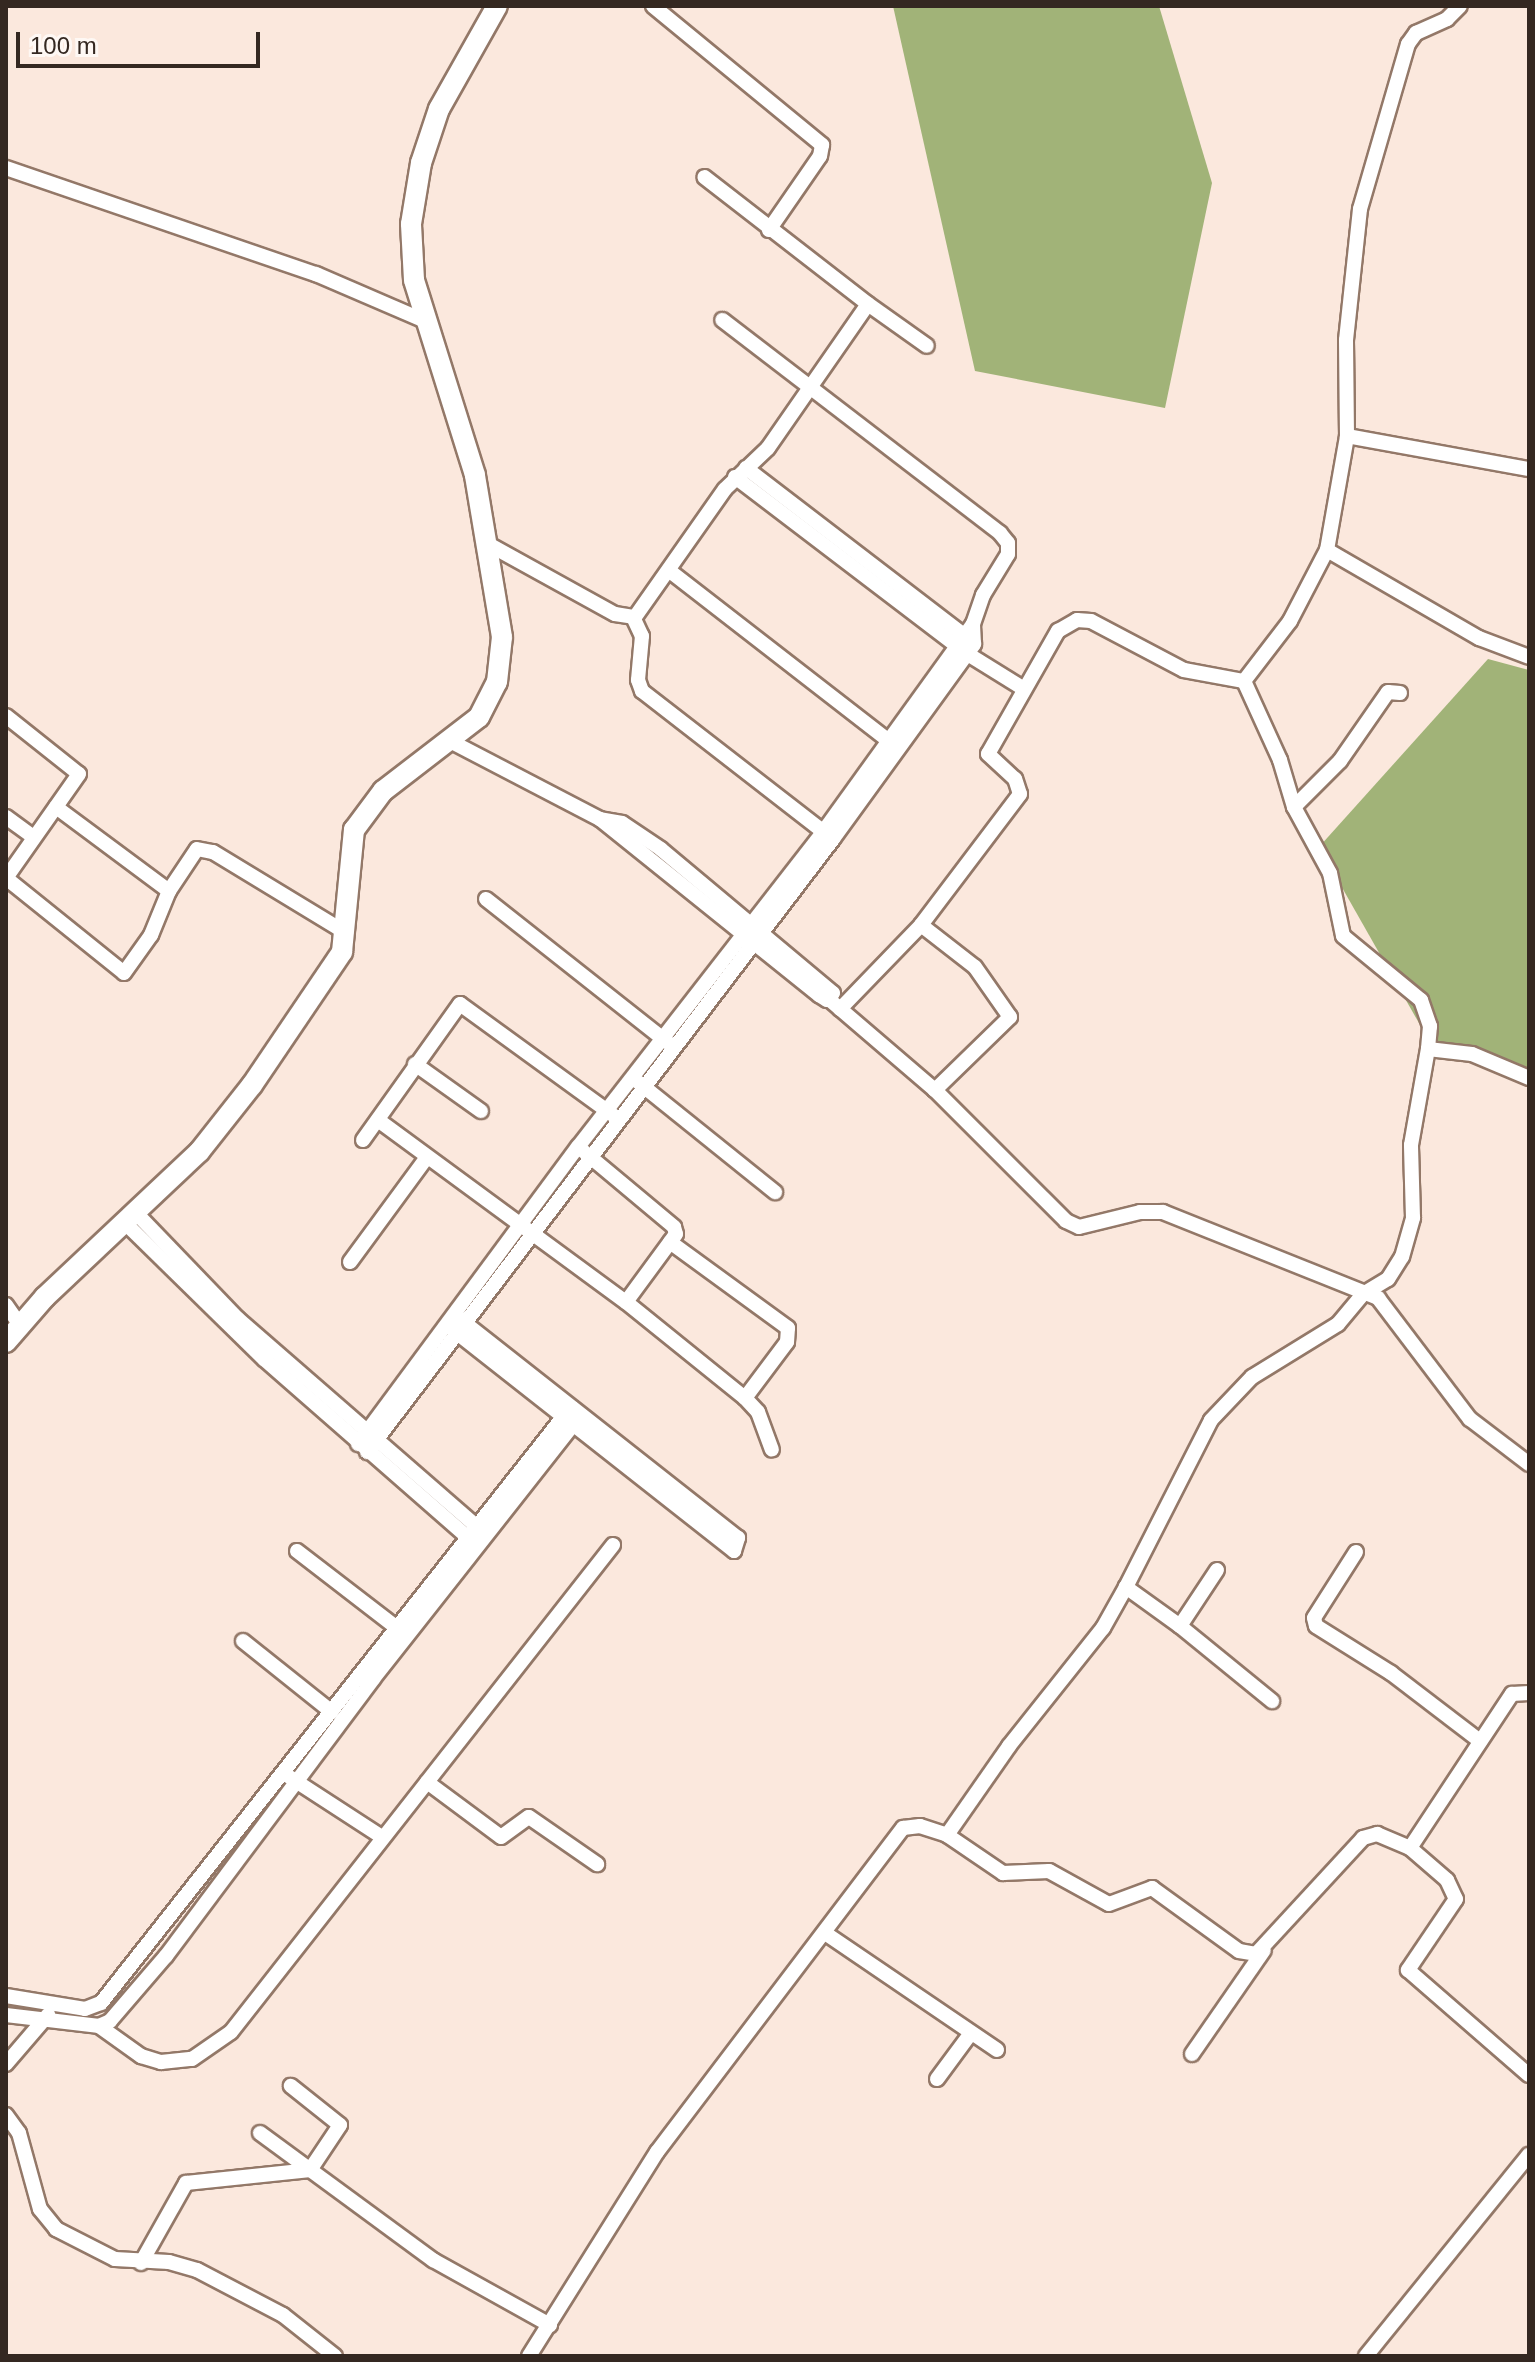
<!DOCTYPE html>
<html>
<head>
<meta charset="utf-8">
<style>
  body { margin:0 }
  #map { position:relative; width:1535px; height:2362px; overflow:hidden; background:#fbe8dd; font-family:Arial,sans-serif }
  div>[style] { position:absolute }
  .forest>* { inset:0; background:#a1b378 }
  .roads { filter:drop-shadow(2px 0 #937868) drop-shadow(-2px 0 #937868) drop-shadow(0 2px #937868) drop-shadow(0 -2px #937868) }
  .street>* { height:14px; margin:-7px; padding:0 7px; transform-origin:7px; border-radius:7px; background:#fff }
  .secondary>* { height:20px; margin:-10px; padding:0 10px; transform-origin:10px; border-radius:10px; background:#fff }
  span { translate:-50% -50%; white-space:nowrap; text-align:center; line-height:1.15; -webkit-text-stroke:6px #fef8f4; paint-order:stroke }
  .frame { position:absolute; inset:0; border:8px solid #342821; pointer-events:none }
  .scale { position:absolute; left:16px; top:32px; width:244px; height:36px; box-sizing:border-box; border:4px solid #342821; border-top:0; padding-left:10px; font-size:24px; line-height:28px; white-space:nowrap; color:#342821; -webkit-text-stroke:6px #fef8f4; paint-order:stroke }
</style>
</head>
<body>
<div id="map">
  <div class="forest">
    <i style="clip-path:polygon(893px 6px,1159px 6px,1212px 183px,1165px 408px,975px 371px)"></i>
    <i style="clip-path:polygon(1488px 659px,1529px 670px,1529px 1069px,1432px 1046px,1319px 847px)"></i>
  </div>
  <div class="roads">
    <div class="street">
      <i style="left:653px;top:6px;width:219px;rotate:39.4deg"></i>
      <i style="left:822px;top:145px;width:11px;rotate:100deg"></i>
      <i style="left:820px;top:156px;width:90px;rotate:124.6deg"></i>
      <i style="left:6px;top:168px;width:328px;rotate:18.9deg"></i>
      <i style="left:316px;top:274px;width:119px;rotate:23.3deg"></i>
      <i style="left:868px;top:304px;width:72px;rotate:35.4deg"></i>
      <i style="left:1347px;top:436px;width:185px;rotate:10.3deg"></i>
      <i style="left:746px;top:468px;width:282px;rotate:37.5deg"></i>
      <i style="left:735px;top:477px;width:290px;rotate:37.3deg"></i>
      <i style="left:966px;top:653px;width:68px;rotate:31.8deg"></i>
      <i style="left:488px;top:544px;width:145px;rotate:28.9deg"></i>
      <i style="left:615px;top:614px;width:20px;rotate:9deg"></i>
      <i style="left:635px;top:617px;width:156px;rotate:-54.9deg"></i>
      <i style="left:725px;top:489px;width:59px;rotate:-43.6deg"></i>
      <i style="left:768px;top:448px;width:175px;rotate:-55.2deg"></i>
      <i style="left:868px;top:304px;width:207px;rotate:-142.2deg"></i>
      <i style="left:1327px;top:550px;width:176px;rotate:30.1deg"></i>
      <i style="left:1479px;top:638px;width:53px;rotate:20.8deg"></i>
      <i style="left:671px;top:572px;width:284px;rotate:37.8deg"></i>
      <i style="left:633px;top:617px;width:21px;rotate:65deg"></i>
      <i style="left:642px;top:636px;width:44px;rotate:95.2deg"></i>
      <i style="left:638px;top:680px;width:12px;rotate:70deg"></i>
      <i style="left:642px;top:691px;width:238px;rotate:37.8deg"></i>
      <i style="left:1244px;top:681px;width:87px;rotate:65.5deg"></i>
      <i style="left:1280px;top:760px;width:49px;rotate:73.4deg"></i>
      <i style="left:1294px;top:807px;width:75px;rotate:61.4deg"></i>
      <i style="left:1330px;top:873px;width:64px;rotate:78.3deg"></i>
      <i style="left:1343px;top:936px;width:101px;rotate:39.4deg"></i>
      <i style="left:1421px;top:1000px;width:28px;rotate:71deg"></i>
      <i style="left:1430px;top:1026px;width:23px;rotate:95deg"></i>
      <i style="left:6px;top:716px;width:93px;rotate:38.5deg"></i>
      <i style="left:79px;top:774px;width:127px;rotate:125.1deg"></i>
      <i style="left:450px;top:741px;width:169px;rotate:27.5deg"></i>
      <i style="left:600px;top:819px;width:281px;rotate:38.8deg"></i>
      <i style="left:819px;top:995px;width:9px;rotate:32deg"></i>
      <i style="left:827px;top:1000px;width:6px;rotate:-121deg"></i>
      <i style="left:824px;top:995px;width:9px;rotate:-13deg"></i>
      <i style="left:833px;top:993px;width:224px;rotate:-140.1deg"></i>
      <i style="left:661px;top:849px;width:47px;rotate:-146.3deg"></i>
      <i style="left:622px;top:823px;width:22px;rotate:-170deg"></i>
      <i style="left:56px;top:807px;width:141px;rotate:36.6deg"></i>
      <i style="left:169px;top:891px;width:50px;rotate:-56.3deg"></i>
      <i style="left:197px;top:849px;width:16px;rotate:11deg"></i>
      <i style="left:213px;top:852px;width:156px;rotate:31.3deg"></i>
      <i style="left:1294px;top:807px;width:65px;rotate:-45deg"></i>
      <i style="left:1340px;top:761px;width:84px;rotate:-55.2deg"></i>
      <i style="left:1388px;top:692px;width:12px;rotate:5deg"></i>
      <i style="left:6px;top:817px;width:32px;rotate:36deg"></i>
      <i style="left:6px;top:878px;width:151px;rotate:38.8deg"></i>
      <i style="left:124px;top:973px;width:47px;rotate:-54.6deg"></i>
      <i style="left:151px;top:935px;width:48px;rotate:-67.8deg"></i>
      <i style="left:486px;top:899px;width:236px;rotate:38.3deg"></i>
      <i style="left:921px;top:925px;width:68px;rotate:37.9deg"></i>
      <i style="left:975px;top:967px;width:61px;rotate:55deg"></i>
      <i style="left:1010px;top:1017px;width:105px;rotate:135.8deg"></i>
      <i style="left:824px;top:995px;width:146px;rotate:40.6deg"></i>
      <i style="left:935px;top:1090px;width:185px;rotate:45deg"></i>
      <i style="left:1066px;top:1221px;width:14px;rotate:25deg"></i>
      <i style="left:1079px;top:1227px;width:63px;rotate:-13.8deg"></i>
      <i style="left:1140px;top:1212px;width:23px"></i>
      <i style="left:1163px;top:1212px;width:232px;rotate:21.8deg"></i>
      <i style="left:1378px;top:1298px;width:152px;rotate:52.8deg"></i>
      <i style="left:1470px;top:1419px;width:74px;rotate:37.3deg"></i>
      <i style="left:840px;top:1009px;width:117px;rotate:-46deg"></i>
      <i style="left:921px;top:925px;width:164px;rotate:-52.9deg"></i>
      <i style="left:1020px;top:794px;width:16px;rotate:-108deg"></i>
      <i style="left:1015px;top:779px;width:37px;rotate:-137deg"></i>
      <i style="left:988px;top:754px;width:142px;rotate:-60.4deg"></i>
      <i style="left:1058px;top:631px;width:22px;rotate:-30deg"></i>
      <i style="left:1077px;top:620px;width:14px;rotate:4deg"></i>
      <i style="left:1091px;top:621px;width:105px;rotate:27.8deg"></i>
      <i style="left:1184px;top:670px;width:61px;rotate:10.4deg"></i>
      <i style="left:1244px;top:681px;width:76px;rotate:-52.5deg"></i>
      <i style="left:1290px;top:621px;width:80px;rotate:-62.5deg"></i>
      <i style="left:1327px;top:550px;width:116px;rotate:-80deg"></i>
      <i style="left:1347px;top:436px;width:96px;rotate:-90.6deg"></i>
      <i style="left:1346px;top:340px;width:132px;rotate:-83.9deg"></i>
      <i style="left:1360px;top:209px;width:172px;rotate:-73.8deg"></i>
      <i style="left:1408px;top:44px;width:14px;rotate:-54deg"></i>
      <i style="left:1416px;top:33px;width:34px;rotate:-24deg"></i>
      <i style="left:1447px;top:19px;width:18px;rotate:-45deg"></i>
      <i style="left:415px;top:1064px;width:81px;rotate:35.5deg"></i>
      <i style="left:638px;top:1082px;width:176px;rotate:38.8deg"></i>
      <i style="left:378px;top:1120px;width:308px;rotate:36.3deg"></i>
      <i style="left:626px;top:1302px;width:153px;rotate:38.9deg"></i>
      <i style="left:745px;top:1398px;width:19px;rotate:47deg"></i>
      <i style="left:758px;top:1412px;width:40px;rotate:69.8deg"></i>
      <i style="left:363px;top:1140px;width:167px;rotate:-54.5deg"></i>
      <i style="left:460px;top:1004px;width:190px;rotate:36deg"></i>
      <i style="left:582px;top:1150px;width:120px;rotate:39.9deg"></i>
      <i style="left:674px;top:1227px;width:7px;rotate:74deg"></i>
      <i style="left:676px;top:1234px;width:84px;rotate:126.3deg"></i>
      <i style="left:135px;top:1212px;width:149px;rotate:46.1deg"></i>
      <i style="left:238px;top:1319px;width:323px;rotate:41deg"></i>
      <i style="left:123px;top:1221px;width:197px;rotate:44.4deg"></i>
      <i style="left:264px;top:1359px;width:279px;rotate:41.2deg"></i>
      <i style="left:670px;top:1242px;width:146px;rotate:36.1deg"></i>
      <i style="left:788px;top:1328px;width:14px;rotate:94deg"></i>
      <i style="left:787px;top:1342px;width:70px;rotate:126.9deg"></i>
      <i style="left:350px;top:1262px;width:127px;rotate:-53.7deg"></i>
      <i style="left:6px;top:1305px;width:24px;rotate:55deg"></i>
      <i style="left:452px;top:1329px;width:359px;rotate:38.2deg"></i>
      <i style="left:734px;top:1551px;width:14px;rotate:-73deg"></i>
      <i style="left:738px;top:1538px;width:356px;rotate:-141.8deg"></i>
      <i style="left:358px;top:1444px;width:370px;rotate:-53.5deg"></i>
      <i style="left:578px;top:1147px;width:399px;rotate:-52.1deg"></i>
      <i style="left:823px;top:832px;width:256px;rotate:-54.2deg"></i>
      <i style="left:367px;top:1452px;width:770px;rotate:-52.76deg"></i>
      <i style="left:833px;top:839px;width:241px;rotate:-54.1deg"></i>
      <i style="left:974px;top:644px;width:20px;rotate:-93deg"></i>
      <i style="left:973px;top:624px;width:31px;rotate:-71deg"></i>
      <i style="left:983px;top:595px;width:48px;rotate:-58.6deg"></i>
      <i style="left:1008px;top:554px;width:11px;rotate:-90deg"></i>
      <i style="left:1008px;top:543px;width:13px;rotate:-129deg"></i>
      <i style="left:1000px;top:533px;width:350px;rotate:-142.5deg"></i>
      <i style="left:297px;top:1551px;width:126px;rotate:37.6deg"></i>
      <i style="left:1356px;top:1552px;width:78px;rotate:122.5deg"></i>
      <i style="left:1314px;top:1618px;width:8px;rotate:76deg"></i>
      <i style="left:1316px;top:1626px;width:89px;rotate:32.1deg"></i>
      <i style="left:1391px;top:1673px;width:112px;rotate:37.4deg"></i>
      <i style="left:1217px;top:1570px;width:67px;rotate:123.5deg"></i>
      <i style="left:1180px;top:1626px;width:67px;rotate:-144.2deg"></i>
      <i style="left:1126px;top:1587px;width:187px;rotate:-63deg"></i>
      <i style="left:1211px;top:1420px;width:59px;rotate:-46.4deg"></i>
      <i style="left:1252px;top:1377px;width:101px;rotate:-31.6deg"></i>
      <i style="left:1338px;top:1324px;width:39px;rotate:-50deg"></i>
      <i style="left:1363px;top:1294px;width:29px;rotate:-31deg"></i>
      <i style="left:1388px;top:1279px;width:26px;rotate:-58deg"></i>
      <i style="left:1402px;top:1257px;width:41px;rotate:-74.2deg"></i>
      <i style="left:1413px;top:1218px;width:73px;rotate:-91.6deg"></i>
      <i style="left:1411px;top:1145px;width:97px;rotate:-80deg"></i>
      <i style="left:1428px;top:1049px;width:44px;rotate:6.5deg"></i>
      <i style="left:1472px;top:1054px;width:62px;rotate:22.8deg"></i>
      <i style="left:1180px;top:1626px;width:119px;rotate:39.2deg"></i>
      <i style="left:243px;top:1641px;width:114px;rotate:38.6deg"></i>
      <i style="left:288px;top:1776px;width:112px;rotate:33deg"></i>
      <i style="left:427px;top:1782px;width:92px;rotate:36.6deg"></i>
      <i style="left:501px;top:1837px;width:34px;rotate:-36deg"></i>
      <i style="left:529px;top:1817px;width:83px;rotate:34.7deg"></i>
      <i style="left:947px;top:1835px;width:108px;rotate:-55.1deg"></i>
      <i style="left:1009px;top:1746px;width:151px;rotate:-51.5deg"></i>
      <i style="left:1103px;top:1628px;width:47px;rotate:-60.7deg"></i>
      <i style="left:1410px;top:1848px;width:49px;rotate:40.9deg"></i>
      <i style="left:1447px;top:1880px;width:21px;rotate:65deg"></i>
      <i style="left:1456px;top:1899px;width:86px;rotate:124.1deg"></i>
      <i style="left:1408px;top:1970px;width:160px;rotate:41deg"></i>
      <i style="left:825px;top:1933px;width:208px;rotate:34.2deg"></i>
      <i style="left:6px;top:1996px;width:80px;rotate:9.3deg"></i>
      <i style="left:85px;top:2009px;width:17px;rotate:-21deg"></i>
      <i style="left:101px;top:2003px;width:759px;rotate:-51.74deg"></i>
      <i style="left:6px;top:2015px;width:94px;rotate:6.7deg"></i>
      <i style="left:99px;top:2026px;width:12px;rotate:-24deg"></i>
      <i style="left:110px;top:2021px;width:86px;rotate:-49.3deg"></i>
      <i style="left:166px;top:1956px;width:346px;rotate:-53.2deg"></i>
      <i style="left:373px;top:1679px;width:336px;rotate:-51.8deg"></i>
      <i style="left:99px;top:2026px;width:52px;rotate:35.5deg"></i>
      <i style="left:141px;top:2056px;width:21px;rotate:17deg"></i>
      <i style="left:161px;top:2062px;width:31px;rotate:-6deg"></i>
      <i style="left:192px;top:2059px;width:47px;rotate:-34.7deg"></i>
      <i style="left:231px;top:2032px;width:619px;rotate:-51.89deg"></i>
      <i style="left:1192px;top:2054px;width:126px;rotate:-55.3deg"></i>
      <i style="left:6px;top:2064px;width:65px;rotate:-49.4deg"></i>
      <i style="left:937px;top:2079px;width:57px;rotate:-53.5deg"></i>
      <i style="left:6px;top:2115px;width:22px;rotate:54deg"></i>
      <i style="left:19px;top:2133px;width:79px;rotate:74.6deg"></i>
      <i style="left:40px;top:2209px;width:26px;rotate:51deg"></i>
      <i style="left:56px;top:2229px;width:66px;rotate:27deg"></i>
      <i style="left:115px;top:2259px;width:54px;rotate:3.2deg"></i>
      <i style="left:169px;top:2262px;width:29px;rotate:16deg"></i>
      <i style="left:197px;top:2270px;width:97px;rotate:27.6deg"></i>
      <i style="left:283px;top:2315px;width:66px;rotate:38.3deg"></i>
      <i style="left:260px;top:2133px;width:215px;rotate:36.3deg"></i>
      <i style="left:433px;top:2260px;width:134px;rotate:29.1deg"></i>
      <i style="left:141px;top:2263px;width:92px;rotate:-60.6deg"></i>
      <i style="left:186px;top:2183px;width:125px;rotate:-6deg"></i>
      <i style="left:310px;top:2170px;width:54px;rotate:-56.3deg"></i>
      <i style="left:340px;top:2125px;width:63px;rotate:-141.5deg"></i>
      <i style="left:529px;top:2356px;width:241px;rotate:-57.9deg"></i>
      <i style="left:657px;top:2152px;width:407px;rotate:-52.8deg"></i>
      <i style="left:903px;top:1828px;width:17px;rotate:-7deg"></i>
      <i style="left:920px;top:1826px;width:28px;rotate:18deg"></i>
      <i style="left:947px;top:1835px;width:68px;rotate:34.2deg"></i>
      <i style="left:1003px;top:1873px;width:46px;rotate:-2.5deg"></i>
      <i style="left:1049px;top:1871px;width:68px;rotate:28.8deg"></i>
      <i style="left:1109px;top:1904px;width:46px;rotate:-20.4deg"></i>
      <i style="left:1152px;top:1888px;width:107px;rotate:35.9deg"></i>
      <i style="left:1239px;top:1951px;width:17px;rotate:10deg"></i>
      <i style="left:1256px;top:1954px;width:158px;rotate:-47.3deg"></i>
      <i style="left:1363px;top:1838px;width:15px;rotate:-16deg"></i>
      <i style="left:1377px;top:1834px;width:36px;rotate:23deg"></i>
      <i style="left:1410px;top:1848px;width:185px;rotate:-56.5deg"></i>
      <i style="left:1512px;top:1694px;width:17px;rotate:-3deg"></i>
      <i style="left:1366px;top:2356px;width:259px;rotate:-51deg"></i>
    </div>
    <div class="secondary">
      <i style="left:6px;top:1342px;width:60px;rotate:-49.1deg"></i>
      <i style="left:45px;top:1297px;width:212px;rotate:-43.3deg"></i>
      <i style="left:199px;top:1152px;width:85px;rotate:-51.7deg"></i>
      <i style="left:252px;top:1085px;width:161px;rotate:-55.9deg"></i>
      <i style="left:342px;top:952px;width:123px;rotate:-84.4deg"></i>
      <i style="left:354px;top:830px;width:49px;rotate:-53.4deg"></i>
      <i style="left:383px;top:791px;width:121px;rotate:-37.6deg"></i>
      <i style="left:479px;top:717px;width:39px;rotate:-63deg"></i>
      <i style="left:497px;top:682px;width:45px;rotate:-83.7deg"></i>
      <i style="left:502px;top:637px;width:164px;rotate:-99.5deg"></i>
      <i style="left:475px;top:475px;width:204px;rotate:-107.4deg"></i>
      <i style="left:414px;top:280px;width:56px;rotate:-93.1deg"></i>
      <i style="left:411px;top:224px;width:62px;rotate:-80.7deg"></i>
      <i style="left:421px;top:163px;width:57px;rotate:-71.6deg"></i>
      <i style="left:439px;top:109px;width:118px;rotate:-60.6deg"></i>
    </div>
  </div>
  <div class="frame"></div>
  <div class="scale">100 m</div>
</div>
</body>
</html>
